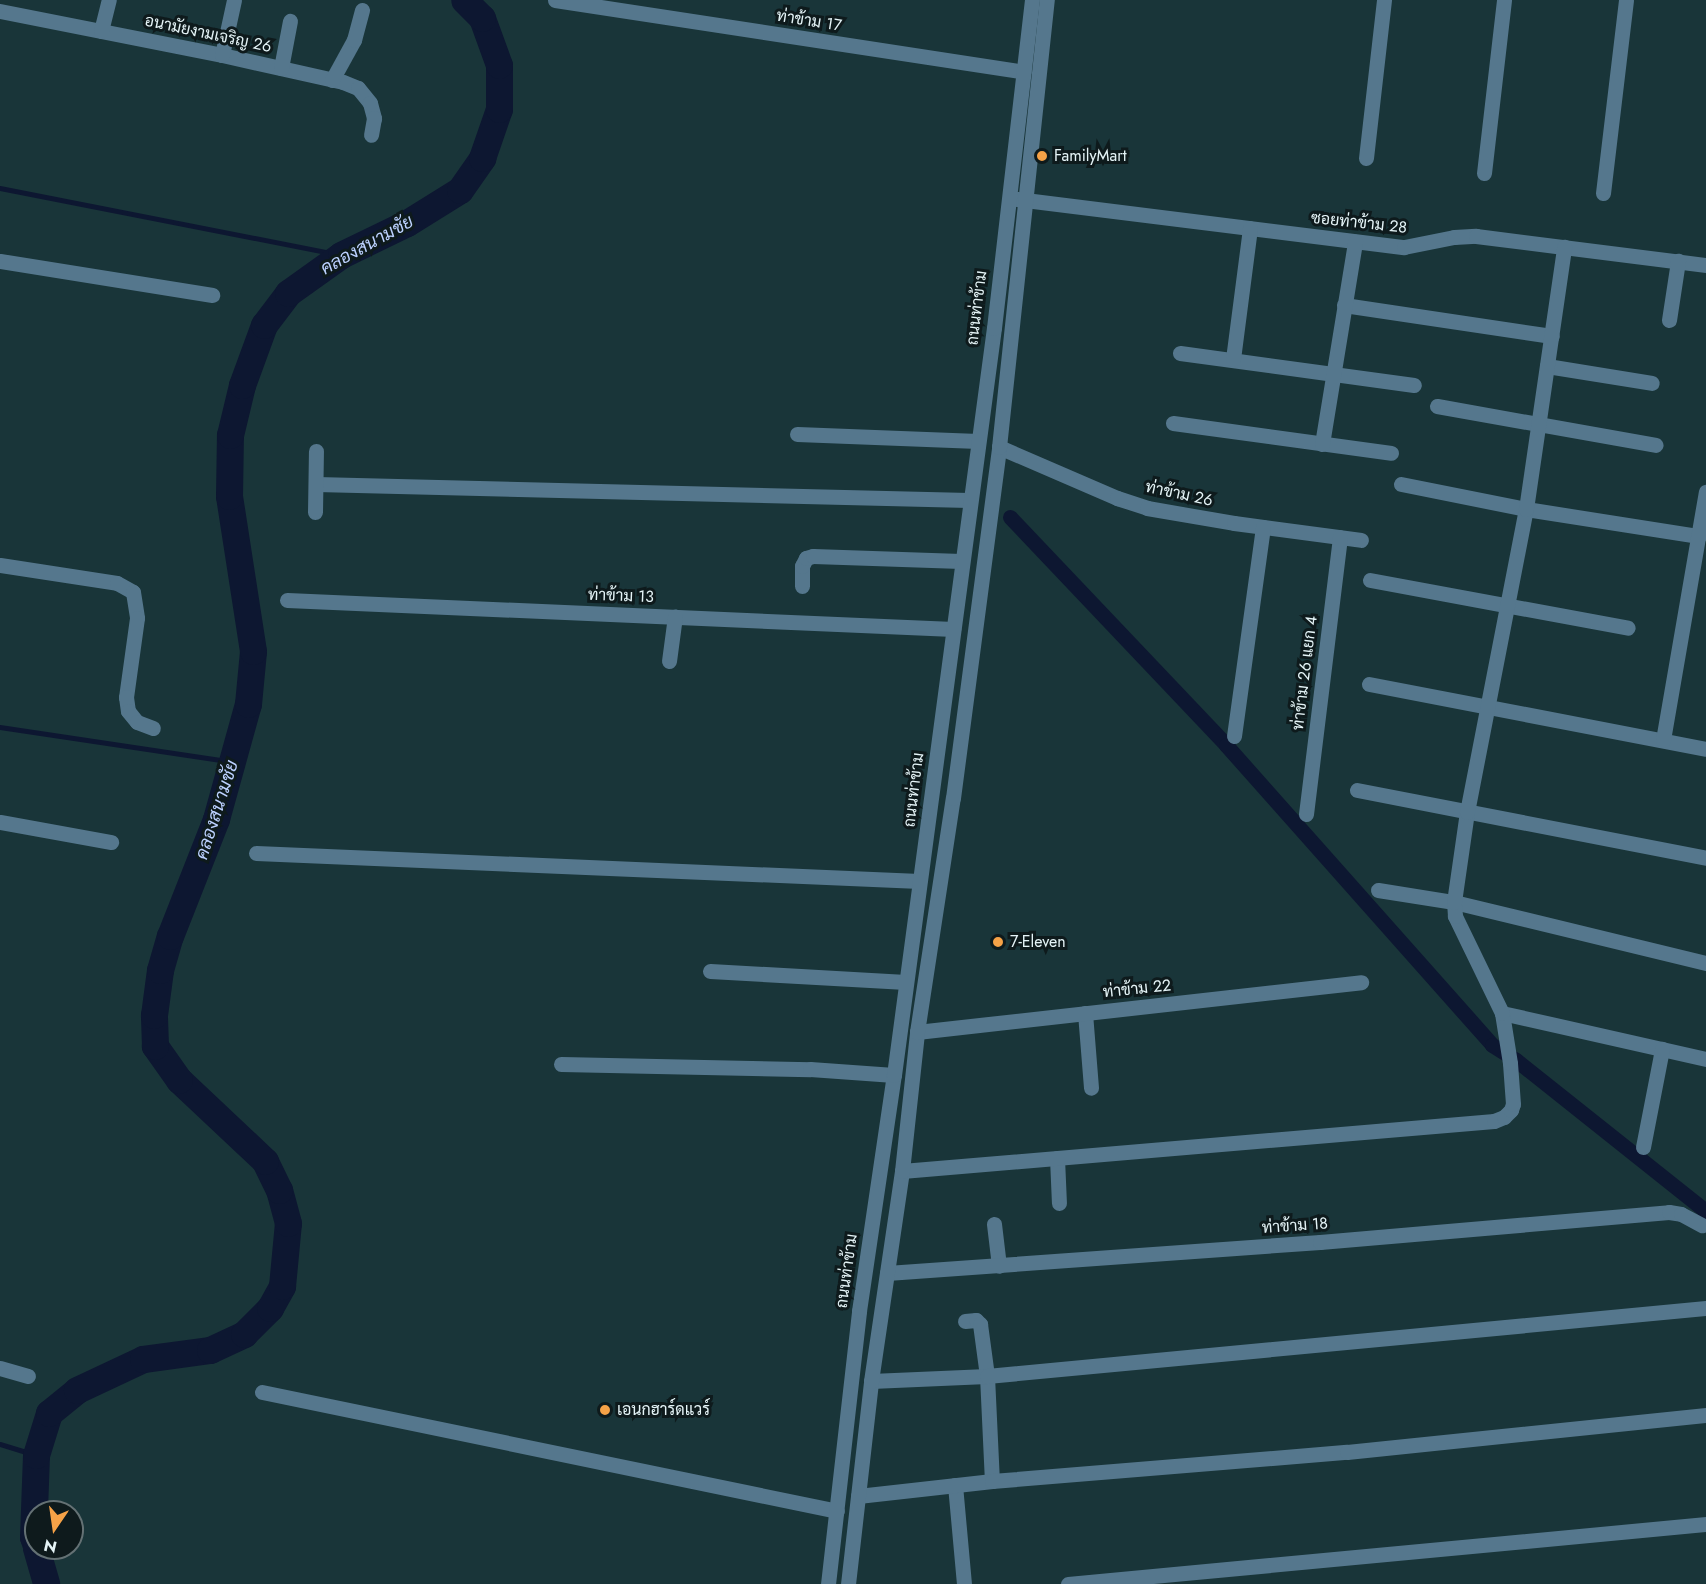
<!DOCTYPE html>
<html>
<head>
<meta charset="utf-8">
<style>
  body { margin:0 }
  #map { position:relative; width:1706px; height:1584px; overflow:hidden; background:#193539; font-family:Jost,Sarabun,sans-serif }
  div>[style] { position:absolute }
  .stream>* { height:4.5px; margin:-2.25px; padding:0 2.25px; transform-origin:2.25px; border-radius:2.25px; background:#0d1731 }
  .canal>* { height:15px; margin:-7.5px; padding:0 7.5px; transform-origin:7.5px; border-radius:7.5px; background:#0d1731 }
  .river>* { height:27px; margin:-13.5px; padding:0 13.5px; transform-origin:13.5px; border-radius:13.5px; background:#0d1731 }
  .minor>* { height:15px; margin:-7.5px; padding:0 7.5px; transform-origin:7.5px; border-radius:7.5px; background:#55778d }
  .dots>* { width:16px; height:16px; translate:-50% -50%; box-sizing:border-box; border:3px solid #0e1a1c; border-radius:50% }
  span { translate:-50% -50%; white-space:nowrap; text-align:center; line-height:1.15; -webkit-text-stroke:6px #0e1a1c; paint-order:stroke }
  .street-label { font-size:16px; color:#e5f4f7 }
  .poi-label { font-size:16px; color:#e5f4f7 }
  .left { translate:0 -50%; text-align:left }
  .water-label { font-size:18px; color:#bcd1ff; font-style:italic }
  .north { position:absolute; left:24px; top:1500px; width:60px; height:60px; box-sizing:border-box; background:#0e1a1c; border:2px solid #647174; border-radius:50%; rotate:193deg; font-size:16px; font-weight:700; line-height:24px; text-align:center; color:#e5f4f7 }
  .north::after { content:''; display:block; margin:auto; width:21px; height:27px; background:#f6a247; clip-path:polygon(50% 0,100% 100%,50% 72%,0 100%) }
</style>
</head>
<body>
<div id="map">
  <div class="stream">
    <i style="left:0;top:188px;width:348px;rotate:11.1deg"></i>
    <i style="left:0;top:727px;width:236px;rotate:8.5deg"></i>
    <i style="left:0;top:1444px;width:38px;rotate:17deg"></i>
  </div>
  <div class="canal">
    <i style="left:1010px;top:517px;width:314px;rotate:46.5deg"></i>
    <i style="left:1226px;top:745px;width:401px;rotate:48.4deg"></i>
    <i style="left:1492px;top:1045px;width:28px;rotate:32deg"></i>
    <i style="left:1516px;top:1060px;width:243px;rotate:38.5deg"></i>
  </div>
  <div class="river">
    <i style="left:36px;top:1546px;width:9px;rotate:-108deg"></i>
    <i style="left:33px;top:1537px;width:82px;rotate:-87.9deg"></i>
    <i style="left:36px;top:1455px;width:44px;rotate:-72.8deg"></i>
    <i style="left:49px;top:1413px;width:36px;rotate:-39deg"></i>
    <i style="left:77px;top:1390px;width:73px;rotate:-25.2deg"></i>
    <i style="left:143px;top:1359px;width:68px;rotate:-7.7deg"></i>
    <i style="left:210px;top:1350px;width:38px;rotate:-25deg"></i>
    <i style="left:244px;top:1334px;width:37px;rotate:-45deg"></i>
    <i style="left:270px;top:1308px;width:25px;rotate:-61deg"></i>
    <i style="left:282px;top:1286px;width:63px;rotate:-84.6deg"></i>
    <i style="left:288px;top:1223px;width:34px;rotate:-105deg"></i>
    <i style="left:279px;top:1190px;width:32px;rotate:-116deg"></i>
    <i style="left:265px;top:1161px;width:118px;rotate:-136.7deg"></i>
    <i style="left:179px;top:1080px;width:42px;rotate:-125.2deg"></i>
    <i style="left:155px;top:1046px;width:31px;rotate:-92deg"></i>
    <i style="left:154px;top:1015px;width:45px;rotate:-82.4deg"></i>
    <i style="left:160px;top:970px;width:35px;rotate:-74deg"></i>
    <i style="left:170px;top:936px;width:126px;rotate:-68.5deg"></i>
    <i style="left:216px;top:819px;width:119px;rotate:-74.5deg"></i>
    <i style="left:248px;top:704px;width:53px;rotate:-84.6deg"></i>
    <i style="left:253px;top:651px;width:157px;rotate:-98.8deg"></i>
    <i style="left:229px;top:496px;width:61px;rotate:-89.1deg"></i>
    <i style="left:230px;top:435px;width:51px;rotate:-76.5deg"></i>
    <i style="left:242px;top:385px;width:64px;rotate:-69.9deg"></i>
    <i style="left:264px;top:325px;width:40px;rotate:-53deg"></i>
    <i style="left:288px;top:293px;width:65px;rotate:-35.6deg"></i>
    <i style="left:341px;top:255px;width:73px;rotate:-25.9deg"></i>
    <i style="left:407px;top:223px;width:62px;rotate:-31.9deg"></i>
    <i style="left:460px;top:190px;width:39px;rotate:-55deg"></i>
    <i style="left:482px;top:158px;width:52px;rotate:-70.9deg"></i>
    <i style="left:499px;top:109px;width:44px;rotate:-90deg"></i>
    <i style="left:499px;top:65px;width:50px;rotate:-109.9deg"></i>
    <i style="left:482px;top:18px;width:25px;rotate:-135deg"></i>
    <i style="left:36px;top:1548px;width:37px;rotate:74deg"></i>
  </div>
  <div class="minor">
    <i style="left:555px;top:0;width:474px;rotate:8.7deg"></i>
    <i style="left:0;top:11px;width:226px;rotate:11.2deg"></i>
    <i style="left:222px;top:55px;width:124px;rotate:12.6deg"></i>
    <i style="left:343px;top:82px;width:16px;rotate:22deg"></i>
    <i style="left:358px;top:88px;width:19px;rotate:51deg"></i>
    <i style="left:370px;top:103px;width:16px;rotate:75deg"></i>
    <i style="left:374px;top:118px;width:17px;rotate:100deg"></i>
    <i style="left:101px;top:31px;width:32px;rotate:-76deg"></i>
    <i style="left:222px;top:55px;width:56px;rotate:-77.7deg"></i>
    <i style="left:281px;top:68px;width:48px;rotate:-79.2deg"></i>
    <i style="left:332px;top:80px;width:46px;rotate:-61.2deg"></i>
    <i style="left:354px;top:40px;width:31px;rotate:-75deg"></i>
    <i style="left:1366px;top:158px;width:159px;rotate:-83.5deg"></i>
    <i style="left:1484px;top:173px;width:174px;rotate:-83.4deg"></i>
    <i style="left:1603px;top:193px;width:194px;rotate:-83.2deg"></i>
    <i style="left:1017px;top:199px;width:390px;rotate:7.1deg"></i>
    <i style="left:1404px;top:247px;width:51px;rotate:-11.3deg"></i>
    <i style="left:1454px;top:237px;width:22px;rotate:-3deg"></i>
    <i style="left:1476px;top:236px;width:232px;rotate:7.2deg"></i>
    <i style="left:0;top:261px;width:215px;rotate:9.1deg"></i>
    <i style="left:1344px;top:305px;width:210px;rotate:8.5deg"></i>
    <i style="left:1669px;top:320px;width:60px;rotate:-81.3deg"></i>
    <i style="left:1180px;top:353px;width:236px;rotate:7.8deg"></i>
    <i style="left:1233px;top:359px;width:132px;rotate:-82.6deg"></i>
    <i style="left:1547px;top:366px;width:106px;rotate:9.2deg"></i>
    <i style="left:1437px;top:406px;width:222px;rotate:10.1deg"></i>
    <i style="left:1173px;top:423px;width:220px;rotate:7.8deg"></i>
    <i style="left:797px;top:434px;width:181px;rotate:2.2deg"></i>
    <i style="left:1322px;top:444px;width:205px;rotate:-80.7deg"></i>
    <i style="left:999px;top:447px;width:129px;rotate:23.4deg"></i>
    <i style="left:1117px;top:498px;width:32px;rotate:18deg"></i>
    <i style="left:1147px;top:508px;width:88px;rotate:9.8deg"></i>
    <i style="left:1234px;top:523px;width:128px;rotate:7.6deg"></i>
    <i style="left:316px;top:484px;width:653px;rotate:1.4deg"></i>
    <i style="left:1401px;top:484px;width:127px;rotate:11.3deg"></i>
    <i style="left:1526px;top:509px;width:175px;rotate:8.9deg"></i>
    <i style="left:315px;top:512px;width:61px;rotate:-89.1deg"></i>
    <i style="left:0;top:565px;width:118px;rotate:8.7deg"></i>
    <i style="left:117px;top:583px;width:18px;rotate:29deg"></i>
    <i style="left:133px;top:592px;width:26px;rotate:81deg"></i>
    <i style="left:137px;top:618px;width:80px;rotate:97.9deg"></i>
    <i style="left:126px;top:697px;width:14px;rotate:82deg"></i>
    <i style="left:128px;top:711px;width:14px;rotate:51deg"></i>
    <i style="left:137px;top:722px;width:17px;rotate:21deg"></i>
    <i style="left:1370px;top:580px;width:262px;rotate:10.5deg"></i>
    <i style="left:802px;top:586px;width:20px;rotate:-90deg"></i>
    <i style="left:802px;top:566px;width:9px;rotate:-63deg"></i>
    <i style="left:806px;top:558px;width:7px;rotate:-16deg"></i>
    <i style="left:813px;top:556px;width:148px;rotate:1.9deg"></i>
    <i style="left:287px;top:600px;width:667px;rotate:2.49deg"></i>
    <i style="left:669px;top:661px;width:45px;rotate:-82.4deg"></i>
    <i style="left:1369px;top:684px;width:343px;rotate:10.9deg"></i>
    <i style="left:1234px;top:736px;width:211px;rotate:-82.1deg"></i>
    <i style="left:1663px;top:740px;width:252px;rotate:-80.2deg"></i>
    <i style="left:1357px;top:790px;width:356px;rotate:11deg"></i>
    <i style="left:1306px;top:814px;width:279px;rotate:-83deg"></i>
    <i style="left:0;top:822px;width:113px;rotate:10.2deg"></i>
    <i style="left:256px;top:853px;width:664px;rotate:2.42deg"></i>
    <i style="left:1378px;top:890px;width:77px;rotate:9deg"></i>
    <i style="left:1454px;top:902px;width:259px;rotate:13.6deg"></i>
    <i style="left:710px;top:971px;width:196px;rotate:3.2deg"></i>
    <i style="left:1085px;top:1013px;width:75px;rotate:85.4deg"></i>
    <i style="left:1502px;top:1013px;width:209px;rotate:12.7deg"></i>
    <i style="left:917px;top:1032px;width:447px;rotate:-6.4deg"></i>
    <i style="left:561px;top:1064px;width:249px;rotate:1.2deg"></i>
    <i style="left:810px;top:1069px;width:84px;rotate:4.1deg"></i>
    <i style="left:1643px;top:1147px;width:100px;rotate:-79deg"></i>
    <i style="left:1057px;top:1158px;width:45px;rotate:87.5deg"></i>
    <i style="left:902px;top:1171px;width:594px;rotate:-4.83deg"></i>
    <i style="left:1494px;top:1121px;width:11px;rotate:-22deg"></i>
    <i style="left:1504px;top:1117px;width:10px;rotate:-45deg"></i>
    <i style="left:1511px;top:1110px;width:6px;rotate:-72deg"></i>
    <i style="left:1513px;top:1104px;width:41px;rotate:-94.2deg"></i>
    <i style="left:1510px;top:1063px;width:51px;rotate:-99.1deg"></i>
    <i style="left:1502px;top:1013px;width:108px;rotate:-115.9deg"></i>
    <i style="left:1455px;top:916px;width:14px;rotate:-94deg"></i>
    <i style="left:1454px;top:902px;width:91px;rotate:-81.8deg"></i>
    <i style="left:1467px;top:812px;width:309px;rotate:-79deg"></i>
    <i style="left:1526px;top:509px;width:265px;rotate:-81.7deg"></i>
    <i style="left:994px;top:1224px;width:42px;rotate:83.2deg"></i>
    <i style="left:887px;top:1273px;width:434px;rotate:-4.1deg"></i>
    <i style="left:1320px;top:1242px;width:350px;rotate:-4.9deg"></i>
    <i style="left:1669px;top:1212px;width:12px;rotate:9deg"></i>
    <i style="left:1681px;top:1214px;width:24px;rotate:28deg"></i>
    <i style="left:965px;top:1321px;width:11px;rotate:-5deg"></i>
    <i style="left:976px;top:1320px;width:6px;rotate:45deg"></i>
    <i style="left:980px;top:1324px;width:52px;rotate:82.3deg"></i>
    <i style="left:987px;top:1376px;width:105px;rotate:87.3deg"></i>
    <i style="left:0;top:1368px;width:29px;rotate:16deg"></i>
    <i style="left:871px;top:1381px;width:116px;rotate:-2.5deg"></i>
    <i style="left:987px;top:1376px;width:722px;rotate:-5.4deg"></i>
    <i style="left:262px;top:1392px;width:587px;rotate:11.69deg"></i>
    <i style="left:955px;top:1485px;width:99px;rotate:84.8deg"></i>
    <i style="left:858px;top:1496px;width:135px;rotate:-6.4deg"></i>
    <i style="left:992px;top:1481px;width:356px;rotate:-4.7deg"></i>
    <i style="left:1347px;top:1452px;width:361px;rotate:-5.9deg"></i>
    <i style="left:828px;top:1584px;width:275px;rotate:-83.5deg"></i>
    <i style="left:859px;top:1311px;width:239px;rotate:-81.6deg"></i>
    <i style="left:894px;top:1075px;width:754px;rotate:-82.38deg"></i>
    <i style="left:994px;top:328px;width:330px;rotate:-83.4deg"></i>
    <i style="left:848px;top:1584px;width:204px;rotate:-83.5deg"></i>
    <i style="left:871px;top:1381px;width:212px;rotate:-81.6deg"></i>
    <i style="left:902px;top:1171px;width:140px;rotate:-83.8deg"></i>
    <i style="left:917px;top:1032px;width:237px;rotate:-81.3deg"></i>
    <i style="left:953px;top:798px;width:354px;rotate:-82.5deg"></i>
    <i style="left:999px;top:447px;width:450px;rotate:-83.9deg"></i>
    <i style="left:1068px;top:1584px;width:641px;rotate:-5.37deg"></i>
  </div>
  <div class="dots">
    <i style="left:1042px;top:156px;background:#f6a247"></i>
    <i style="left:998px;top:942px;background:#f6a247"></i>
    <i style="left:605px;top:1410px;background:#f6a247"></i>
  </div>
  <div class="street-label">
    <span style="left:809px;top:21px;rotate:9deg">ท่าข้าม 17</span>
    <span style="left:208px;top:34px;rotate:12deg">อนามัยงามเจริญ 26</span>
    <span style="left:1359px;top:223px;rotate:6deg">ซอยท่าข้าม 28</span>
    <span style="left:977px;top:308px;rotate:-83deg">ถนนท่าข้าม</span>
    <span style="left:1179px;top:494px;rotate:12deg">ท่าข้าม 26</span>
    <span style="left:621px;top:596px;rotate:2deg">ท่าข้าม 13</span>
    <span style="left:1305px;top:673px;rotate:-83deg">ท่าข้าม 26 แยก 4</span>
    <span style="left:914px;top:790px;rotate:-83deg">ถนนท่าข้าม</span>
    <span style="left:1137px;top:989px;rotate:-6deg">ท่าข้าม 22</span>
    <span style="left:1295px;top:1226px;rotate:-4deg">ท่าข้าม 18</span>
    <span style="left:847px;top:1271px;rotate:-82deg">ถนนท่าข้าม</span>
  </div>
  <div class="poi-label">
    <span class="left" style="left:1054px;top:156px">FamilyMart</span>
    <span class="left" style="left:1010px;top:942px">7-Eleven</span>
    <span class="left" style="left:617px;top:1410px">เอนกฮาร์ดแวร์</span>
  </div>
  <div class="water-label">
    <span style="left:367px;top:245px;rotate:-29deg">คลองสนามชัย</span>
    <span style="left:217px;top:810px;rotate:-72deg">คลองสนามชัย</span>
  </div>
  <div class="north">N</div>
</div>
</body>
</html>
